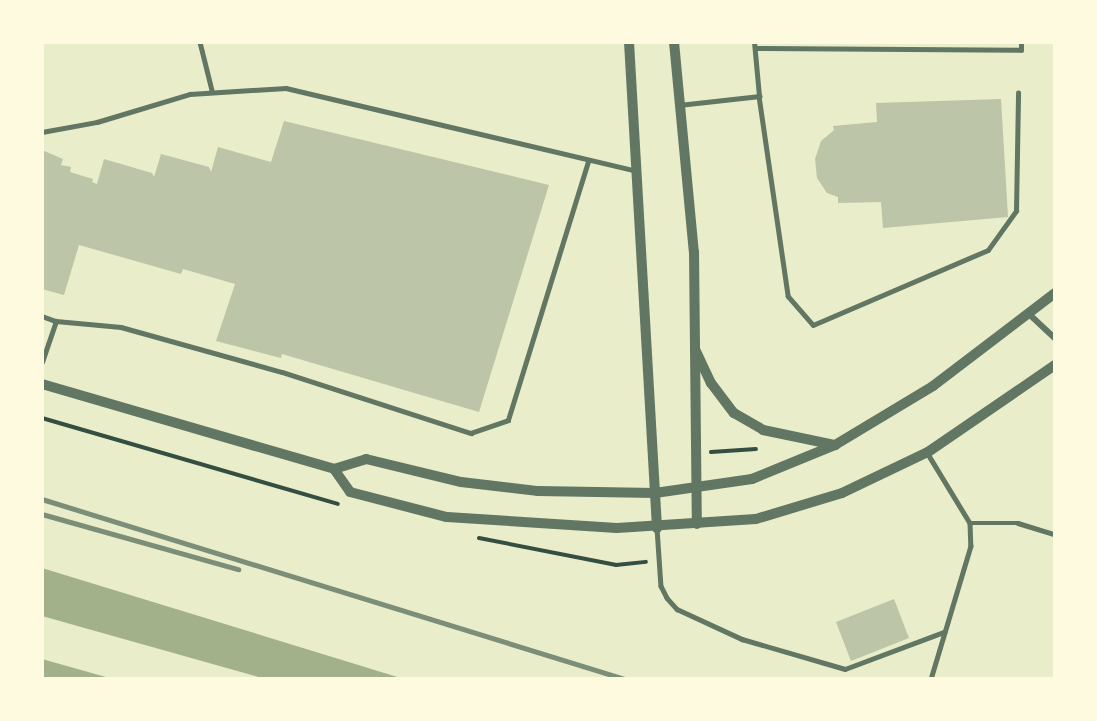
<!DOCTYPE html>
<html>
<head>
<meta charset="utf-8">
<style>
  body { margin:0 }
  #map { position:relative; width:1097px; height:721px; overflow:hidden; background:#e9edc9; font-family:"Varela Round",sans-serif }
  div>[style] { position:absolute }
  .water>* { inset:0; background:#a3b18a }
  .building>* { inset:0; background:#bcc5a7 }
  .path>* { height:4px; margin:-2px; padding:0 2px; transform-origin:2px; border-radius:2px; background:#344e41 }
  .service>* { height:4.5px; margin:-2.25px; padding:0 2.25px; transform-origin:2.25px; border-radius:2.25px; background:#617663 }
  .minor>* { height:6px; margin:-3px; padding:0 3px; transform-origin:3px; border-radius:3px; background:#617663 }
  .tertiary>* { height:10px; margin:-5px; padding:0 5px; transform-origin:5px; border-radius:5px; background:#617663 }
  .rail>* { height:4.5px; margin:-2.25px; padding:0 2.25px; transform-origin:2.25px; border-radius:2.25px; background:#7c8e77 }
  span { translate:-50% -50%; white-space:nowrap; text-align:center; line-height:1.15; -webkit-text-stroke:4.5px #fefae0; paint-order:stroke }
  .frame { position:absolute; inset:0; border:44px solid #fefae0; pointer-events:none }
</style>
</head>
<body>
<div id="map">
  <div class="water">
    <i style="clip-path:polygon(42px 568px,404px 679px,266px 679px,42px 616px)"></i>
    <i style="clip-path:polygon(42px 659px,113px 679px,42px 679px)"></i>
  </div>
  <div class="building">
    <i style="clip-path:polygon(1001px 99px,1008px 217px,883px 228px,881px 202px,838px 203px,838px 197px,827px 193px,817px 178px,815px 159px,821px 141px,834px 130px,833px 126px,877px 122px,876px 103px)"></i>
    <i style="clip-path:polygon(284px 121px,549px 185px,479px 412px,282px 354px,281px 358px,216px 341px,235px 284px,183px 269px,181px 274px,79px 245px,64px 295px,42px 289px,42px 150px,63px 159px,61px 165px,71px 167px,70px 172px,93px 179px,92px 182px,97px 184px,104px 159px,152px 173px,154px 177px,161px 154px,209px 167px,211px 172px,218px 147px,271px 162px)"></i>
    <i style="clip-path:polygon(894px 599px,909px 638px,851px 661px,836px 622px)"></i>
  </div>
  <div class="path">
    <i style="left:42px;top:418px;width:308px;rotate:16.2deg"></i>
    <i style="left:711px;top:452px;width:45px;rotate:-3.8deg"></i>
    <i style="left:479px;top:538px;width:140px;rotate:11.1deg"></i>
    <i style="left:616px;top:565px;width:30px;rotate:-6deg"></i>
  </div>
  <div class="service">
    <i style="left:200px;top:42px;width:49px;rotate:76deg"></i>
    <i style="left:755px;top:48px;width:266px;rotate:0.4deg"></i>
    <i style="left:1021px;top:50px;width:8px;rotate:-90deg"></i>
    <i style="left:759px;top:96px;width:202px;rotate:81.7deg"></i>
    <i style="left:788px;top:296px;width:38px;rotate:49deg"></i>
    <i style="left:813px;top:325px;width:190px;rotate:-23.2deg"></i>
    <i style="left:988px;top:250px;width:48px;rotate:-54.3deg"></i>
    <i style="left:1016px;top:211px;width:118px;rotate:-89deg"></i>
    <i style="left:679px;top:105px;width:81px;rotate:-6.4deg"></i>
    <i style="left:759px;top:96px;width:54px;rotate:-95.3deg"></i>
    <i style="left:42px;top:132px;width:56px;rotate:-10.3deg"></i>
    <i style="left:97px;top:122px;width:97px;rotate:-16.8deg"></i>
    <i style="left:190px;top:94px;width:96px;rotate:-3.6deg"></i>
    <i style="left:286px;top:88px;width:360px;rotate:13.3deg"></i>
    <i style="left:42px;top:316px;width:15px;rotate:20deg"></i>
    <i style="left:42px;top:362px;width:43px;rotate:-71.1deg"></i>
    <i style="left:56px;top:321px;width:65px;rotate:5.3deg"></i>
    <i style="left:121px;top:327px;width:167px;rotate:15.6deg"></i>
    <i style="left:282px;top:372px;width:199px;rotate:17.9deg"></i>
    <i style="left:471px;top:433px;width:39px;rotate:-19deg"></i>
    <i style="left:508px;top:420px;width:271px;rotate:-72.8deg"></i>
    <i style="left:928px;top:454px;width:81px;rotate:58.7deg"></i>
    <i style="left:970px;top:523px;width:23px;rotate:88deg"></i>
    <i style="left:971px;top:546px;width:136px;rotate:106.7deg"></i>
    <i style="left:970px;top:523px;width:48px"></i>
    <i style="left:1018px;top:523px;width:39px;rotate:17deg"></i>
    <i style="left:657px;top:528px;width:58px;rotate:86.1deg"></i>
    <i style="left:661px;top:586px;width:13px;rotate:63deg"></i>
    <i style="left:667px;top:598px;width:15px;rotate:48deg"></i>
    <i style="left:677px;top:609px;width:72px;rotate:24.8deg"></i>
    <i style="left:742px;top:639px;width:107px;rotate:16.2deg"></i>
    <i style="left:845px;top:669px;width:106px;rotate:-20.5deg"></i>
  </div>
  <div class="minor">
    <i style="left:1030px;top:315px;width:34px;rotate:43deg"></i>
  </div>
  <div class="tertiary">
    <i style="left:629px;top:42px;width:487px;rotate:86.7deg"></i>
    <i style="left:674px;top:42px;width:211px;rotate:84.6deg"></i>
    <i style="left:694px;top:252px;width:272px;rotate:89.4deg"></i>
    <i style="left:695px;top:349px;width:38px;rotate:65deg"></i>
    <i style="left:711px;top:383px;width:38px;rotate:53deg"></i>
    <i style="left:734px;top:413px;width:34px;rotate:30deg"></i>
    <i style="left:763px;top:430px;width:74px;rotate:11.8deg"></i>
    <i style="left:42px;top:384px;width:304px;rotate:16.2deg"></i>
    <i style="left:334px;top:469px;width:34px;rotate:-17deg"></i>
    <i style="left:366px;top:459px;width:98px;rotate:13.6deg"></i>
    <i style="left:461px;top:482px;width:78px;rotate:6.7deg"></i>
    <i style="left:538px;top:491px;width:117px;rotate:1deg"></i>
    <i style="left:655px;top:493px;width:98px;rotate:-8.2deg"></i>
    <i style="left:752px;top:479px;width:90px;rotate:-22.3deg"></i>
    <i style="left:835px;top:445px;width:114px;rotate:-31deg"></i>
    <i style="left:933px;top:386px;width:153px;rotate:-37.3deg"></i>
    <i style="left:334px;top:469px;width:28px;rotate:55deg"></i>
    <i style="left:350px;top:492px;width:100px;rotate:14.5deg"></i>
    <i style="left:447px;top:517px;width:170px;rotate:3.7deg"></i>
    <i style="left:617px;top:528px;width:139px;rotate:-3.7deg"></i>
    <i style="left:756px;top:519px;width:90px;rotate:-16.8deg"></i>
    <i style="left:842px;top:493px;width:95px;rotate:-25.5deg"></i>
    <i style="left:928px;top:452px;width:154px;rotate:-34.4deg"></i>
  </div>
  <div class="rail">
    <i style="left:42px;top:499px;width:610px;rotate:17.16deg"></i>
    <i style="left:42px;top:514px;width:204px;rotate:15.7deg"></i>
  </div>
  <div class="frame"></div>
</div>
</body>
</html>
